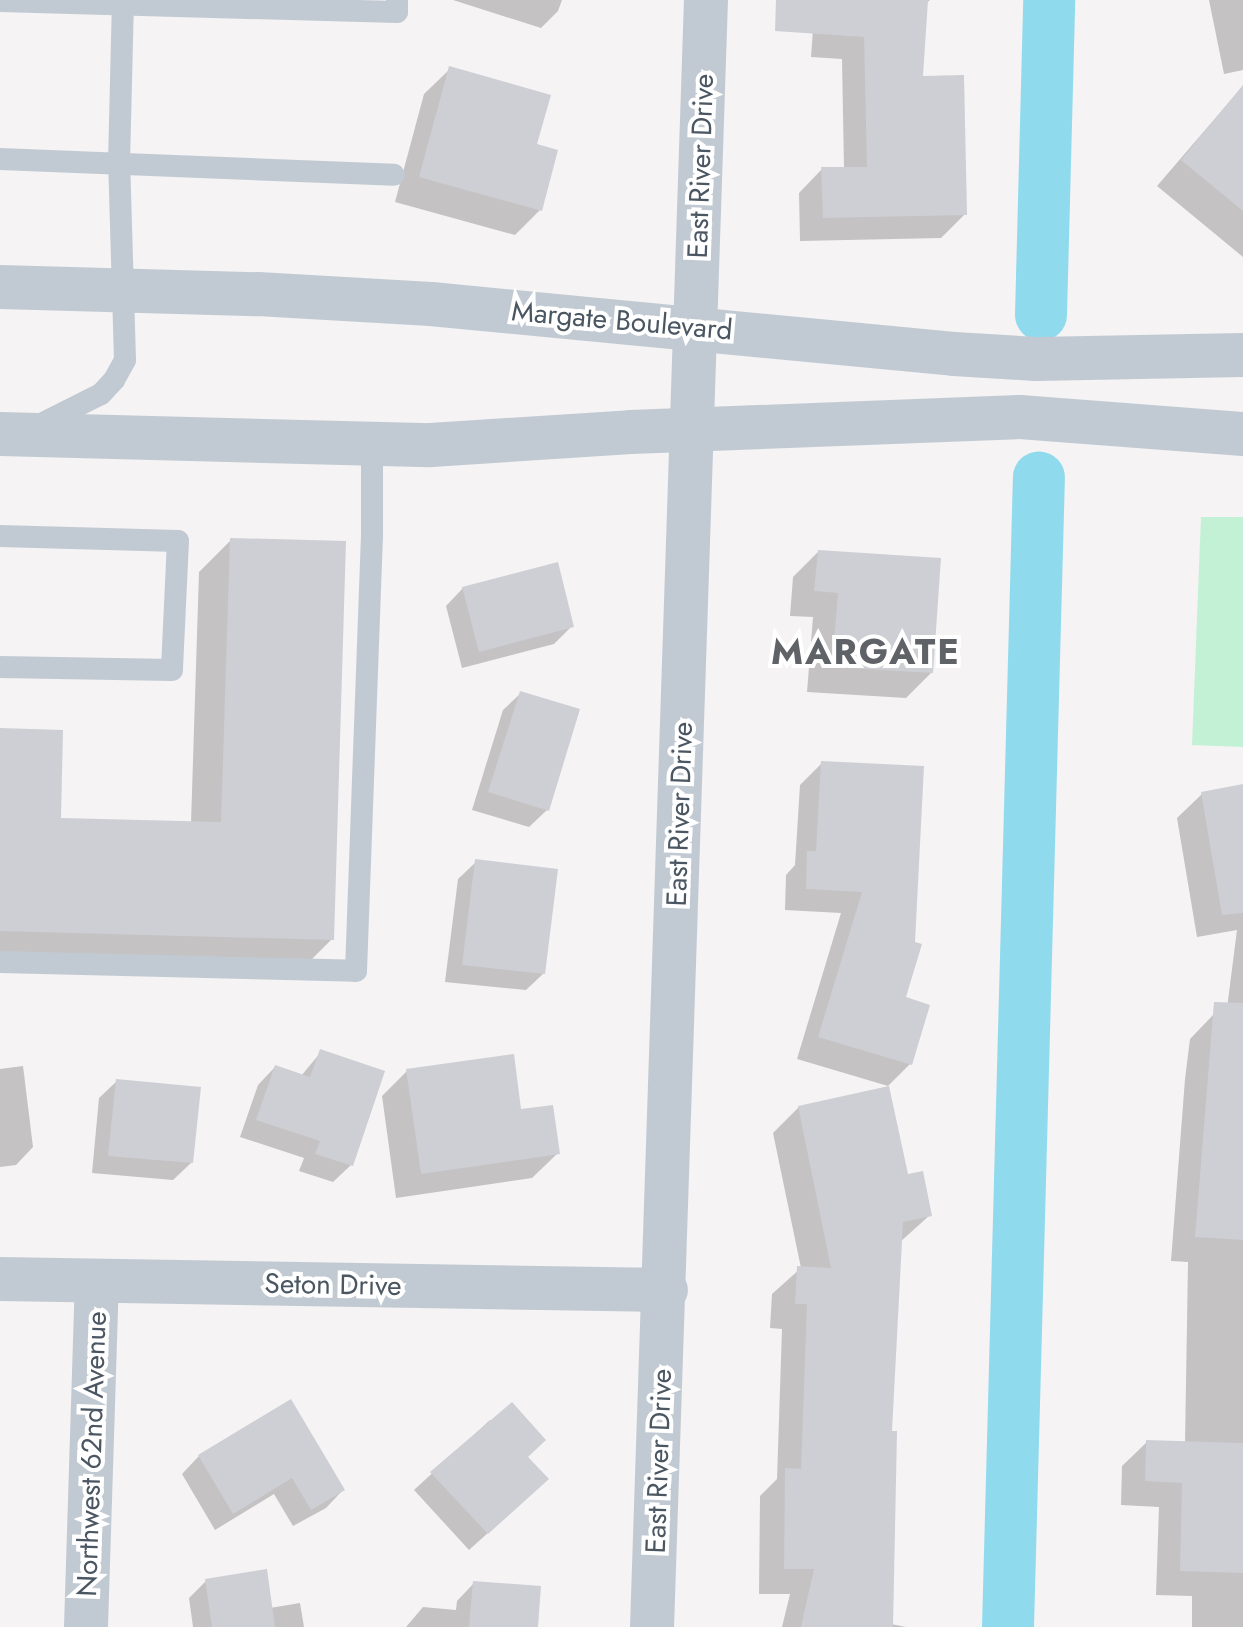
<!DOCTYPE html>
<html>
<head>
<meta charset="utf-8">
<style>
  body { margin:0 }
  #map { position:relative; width:1243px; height:1627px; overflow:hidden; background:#f5f3f3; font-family:Jost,sans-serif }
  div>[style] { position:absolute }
  .green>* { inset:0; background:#c3f1d5 }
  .shadow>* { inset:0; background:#0003 }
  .canal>* { height:52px; margin:-26px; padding:0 26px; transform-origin:26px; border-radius:26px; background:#90daee }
  .building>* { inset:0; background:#cdcfd5 }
  .service>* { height:22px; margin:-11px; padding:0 11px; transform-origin:11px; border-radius:11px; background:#c1cad2 }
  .minor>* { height:44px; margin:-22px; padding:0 22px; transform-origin:22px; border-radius:22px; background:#c1cad2 }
  .tertiary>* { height:44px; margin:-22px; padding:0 22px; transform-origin:22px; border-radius:22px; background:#c1cad2 }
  span { translate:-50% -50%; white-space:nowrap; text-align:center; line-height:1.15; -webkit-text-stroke:8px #fff; paint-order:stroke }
  .street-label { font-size:28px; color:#4a5661 }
  .district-label { font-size:36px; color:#5f6368; font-weight:700; letter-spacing:2px }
</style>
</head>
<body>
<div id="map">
  <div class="green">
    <i style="clip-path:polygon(1201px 517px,1243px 517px,1243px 747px,1192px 745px)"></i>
  </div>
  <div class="shadow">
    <i style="clip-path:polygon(453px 0,562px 0,558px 11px,541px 28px)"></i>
    <i style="clip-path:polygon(815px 0,930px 0,925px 4px,921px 78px,965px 214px,941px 238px,800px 241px,799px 193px,822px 169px,844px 169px,842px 59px,811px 57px)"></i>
    <i style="clip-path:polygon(1209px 0,1243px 0,1243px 70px,1224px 74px)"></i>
    <i style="clip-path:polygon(450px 69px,535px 146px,540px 210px,515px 235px,395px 202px,424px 94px)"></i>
    <i style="clip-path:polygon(1243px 86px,1243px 257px,1157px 186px)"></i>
    <i style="clip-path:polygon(231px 540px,332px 939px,300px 971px,0 963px,0 730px,59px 819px,191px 823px,199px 572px)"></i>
    <i style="clip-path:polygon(818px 552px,931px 673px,906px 698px,807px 692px,813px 617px,790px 616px,793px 577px)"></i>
    <i style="clip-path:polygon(463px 588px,572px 626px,554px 644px,462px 668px,446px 606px)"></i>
    <i style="clip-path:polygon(521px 693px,547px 810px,529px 827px,472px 810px,503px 710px)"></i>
    <i style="clip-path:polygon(822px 763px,904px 999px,910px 1064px,888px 1086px,797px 1059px,841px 913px,785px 910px,786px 875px,795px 865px,800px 785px)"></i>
    <i style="clip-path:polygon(1243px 786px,1243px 1627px,1192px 1627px,1192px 1596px,1156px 1595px,1159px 1507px,1121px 1505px,1122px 1466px,1147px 1442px,1185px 1443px,1188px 1262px,1171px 1261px,1185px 1079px,1190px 1039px,1214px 1014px,1226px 1016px,1237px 930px,1197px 937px,1177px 818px,1202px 794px)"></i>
    <i style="clip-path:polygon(476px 862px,544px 973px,526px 990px,445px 982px,458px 879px)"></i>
    <i style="clip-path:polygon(321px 1052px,351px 1165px,333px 1182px,299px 1171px,304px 1158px,240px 1137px,258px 1085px,275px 1067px,301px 1076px)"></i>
    <i style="clip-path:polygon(23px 1066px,33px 1147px,16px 1165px,0 1167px,0 1069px)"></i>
    <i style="clip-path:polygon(407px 1071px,519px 1111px,558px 1153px,532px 1178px,396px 1198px,382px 1096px)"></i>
    <i style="clip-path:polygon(117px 1081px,191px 1163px,173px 1180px,92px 1173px,99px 1098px)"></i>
    <i style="clip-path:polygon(799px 1107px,906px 1176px,930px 1215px,900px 1242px,890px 1433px,891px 1624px,906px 1627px,782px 1627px,790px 1594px,759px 1594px,760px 1496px,777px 1479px,782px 1329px,770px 1328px,772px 1294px,801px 1268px,773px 1133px)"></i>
    <i style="clip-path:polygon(290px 1402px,343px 1490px,326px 1508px,293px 1526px,274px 1494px,215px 1530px,182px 1474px,199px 1456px)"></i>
    <i style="clip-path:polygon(490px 1420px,526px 1457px,529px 1496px,469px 1550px,414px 1490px)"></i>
    <i style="clip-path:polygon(206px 1581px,270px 1608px,300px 1603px,304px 1627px,193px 1627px,189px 1598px)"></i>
    <i style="clip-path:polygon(474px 1583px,536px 1627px,406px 1627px,423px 1607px,456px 1610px,457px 1601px)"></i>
  </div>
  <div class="canal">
    <i style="left:1041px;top:315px;width:315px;rotate:-88.5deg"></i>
    <i style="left:1008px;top:1627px;width:1150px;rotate:-88.46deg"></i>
  </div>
  <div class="building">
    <i style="clip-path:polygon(776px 0,928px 0,923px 76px,964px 75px,967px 215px,823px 218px,821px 167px,867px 167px,864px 37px,775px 31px)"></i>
    <i style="clip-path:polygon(449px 66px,551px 95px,537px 144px,558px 150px,542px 211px,419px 177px)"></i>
    <i style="clip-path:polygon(1243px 85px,1243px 211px,1181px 160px)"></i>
    <i style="clip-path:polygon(230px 538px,346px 541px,334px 940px,0 931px,0 728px,63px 730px,61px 818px,221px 822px)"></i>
    <i style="clip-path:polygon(818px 550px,941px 558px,933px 673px,832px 667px,838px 593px,814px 591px)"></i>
    <i style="clip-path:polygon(558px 562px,574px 627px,479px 652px,462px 587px)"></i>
    <i style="clip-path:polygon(520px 691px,580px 709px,549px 811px,488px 792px)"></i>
    <i style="clip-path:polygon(821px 761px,924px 766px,915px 942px,922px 944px,906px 997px,930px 1005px,912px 1065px,818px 1037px,862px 892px,806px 889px,807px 851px,816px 851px)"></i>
    <i style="clip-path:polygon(1243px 784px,1243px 913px,1222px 915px,1201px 792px)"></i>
    <i style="clip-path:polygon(475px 859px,558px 869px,545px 974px,462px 965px)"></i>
    <i style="clip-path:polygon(1214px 1002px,1243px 1003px,1243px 1240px,1195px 1237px)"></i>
    <i style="clip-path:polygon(320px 1049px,385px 1071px,353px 1166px,315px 1154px,320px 1141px,256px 1120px,275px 1065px,310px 1077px)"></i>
    <i style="clip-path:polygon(514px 1054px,521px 1109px,553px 1105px,560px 1154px,421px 1174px,406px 1069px)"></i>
    <i style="clip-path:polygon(116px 1079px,201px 1087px,193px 1163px,108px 1156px)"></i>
    <i style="clip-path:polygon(889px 1086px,908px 1174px,923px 1171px,932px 1216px,903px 1222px,892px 1431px,897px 1431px,893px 1627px,801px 1627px,814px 1569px,784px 1569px,785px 1468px,801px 1469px,807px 1304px,795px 1304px,797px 1266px,831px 1268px,798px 1106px)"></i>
    <i style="clip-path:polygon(291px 1399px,345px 1490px,311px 1510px,292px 1478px,233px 1514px,198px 1455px)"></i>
    <i style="clip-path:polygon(512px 1402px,546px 1440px,528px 1457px,549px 1479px,488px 1534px,430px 1472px)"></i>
    <i style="clip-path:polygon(1146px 1440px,1243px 1443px,1243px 1573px,1180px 1571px,1182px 1483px,1145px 1481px)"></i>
    <i style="clip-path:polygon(267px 1569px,275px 1627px,212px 1627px,205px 1579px)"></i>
    <i style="clip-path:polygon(473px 1581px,541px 1586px,538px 1627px,469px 1627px)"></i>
  </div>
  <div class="service">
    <i style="left:0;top:1px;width:397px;rotate:1.6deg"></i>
    <i style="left:397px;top:12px;width:12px;rotate:-90deg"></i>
    <i style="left:0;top:159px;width:394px;rotate:2.3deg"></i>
    <i style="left:39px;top:425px;width:69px;rotate:-26.6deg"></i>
    <i style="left:101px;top:394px;width:19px;rotate:-47deg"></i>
    <i style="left:114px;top:380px;width:23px;rotate:-61deg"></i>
    <i style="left:125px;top:360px;width:197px;rotate:-91.7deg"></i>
    <i style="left:119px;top:163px;width:163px;rotate:-88.6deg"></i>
    <i style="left:0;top:536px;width:178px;rotate:1.6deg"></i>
    <i style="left:178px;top:541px;width:129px;rotate:92.7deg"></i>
    <i style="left:172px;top:670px;width:172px;rotate:-179deg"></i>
    <i style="left:0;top:962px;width:356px;rotate:1.4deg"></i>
    <i style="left:356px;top:971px;width:433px;rotate:-87.9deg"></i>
    <i style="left:372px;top:538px;width:94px;rotate:-90deg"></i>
  </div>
  <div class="minor">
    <i style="left:0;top:1279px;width:666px;rotate:0.95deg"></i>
    <i style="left:86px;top:1627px;width:346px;rotate:-88.2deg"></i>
    <i style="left:652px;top:1627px;width:1628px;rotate:-88.1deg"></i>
  </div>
  <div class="tertiary">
    <i style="left:0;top:287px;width:258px;rotate:1.6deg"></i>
    <i style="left:258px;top:294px;width:173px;rotate:3.3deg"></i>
    <i style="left:431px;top:304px;width:525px;rotate:5.46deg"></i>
    <i style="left:954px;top:354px;width:82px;rotate:3.5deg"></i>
    <i style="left:1036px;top:359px;width:207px;rotate:-1.1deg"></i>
    <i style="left:0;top:434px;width:431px;rotate:1.5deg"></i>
    <i style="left:431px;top:445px;width:200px;rotate:-3.7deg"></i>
    <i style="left:631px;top:432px;width:389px;rotate:-2.2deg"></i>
    <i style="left:1020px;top:417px;width:224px;rotate:4.4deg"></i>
  </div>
  <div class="street-label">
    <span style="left:701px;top:166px;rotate:-88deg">East River Drive</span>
    <span style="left:622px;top:321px;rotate:5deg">Margate Boulevard</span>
    <span style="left:680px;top:814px;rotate:-88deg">East River Drive</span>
    <span style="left:333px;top:1285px;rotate:1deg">Seton Drive</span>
    <span style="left:92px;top:1454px;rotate:-88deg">Northwest 62nd Avenue</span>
    <span style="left:659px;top:1461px;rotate:-88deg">East River Drive</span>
  </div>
  <div class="district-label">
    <span style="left:866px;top:652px">MARGATE</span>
  </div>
</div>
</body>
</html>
